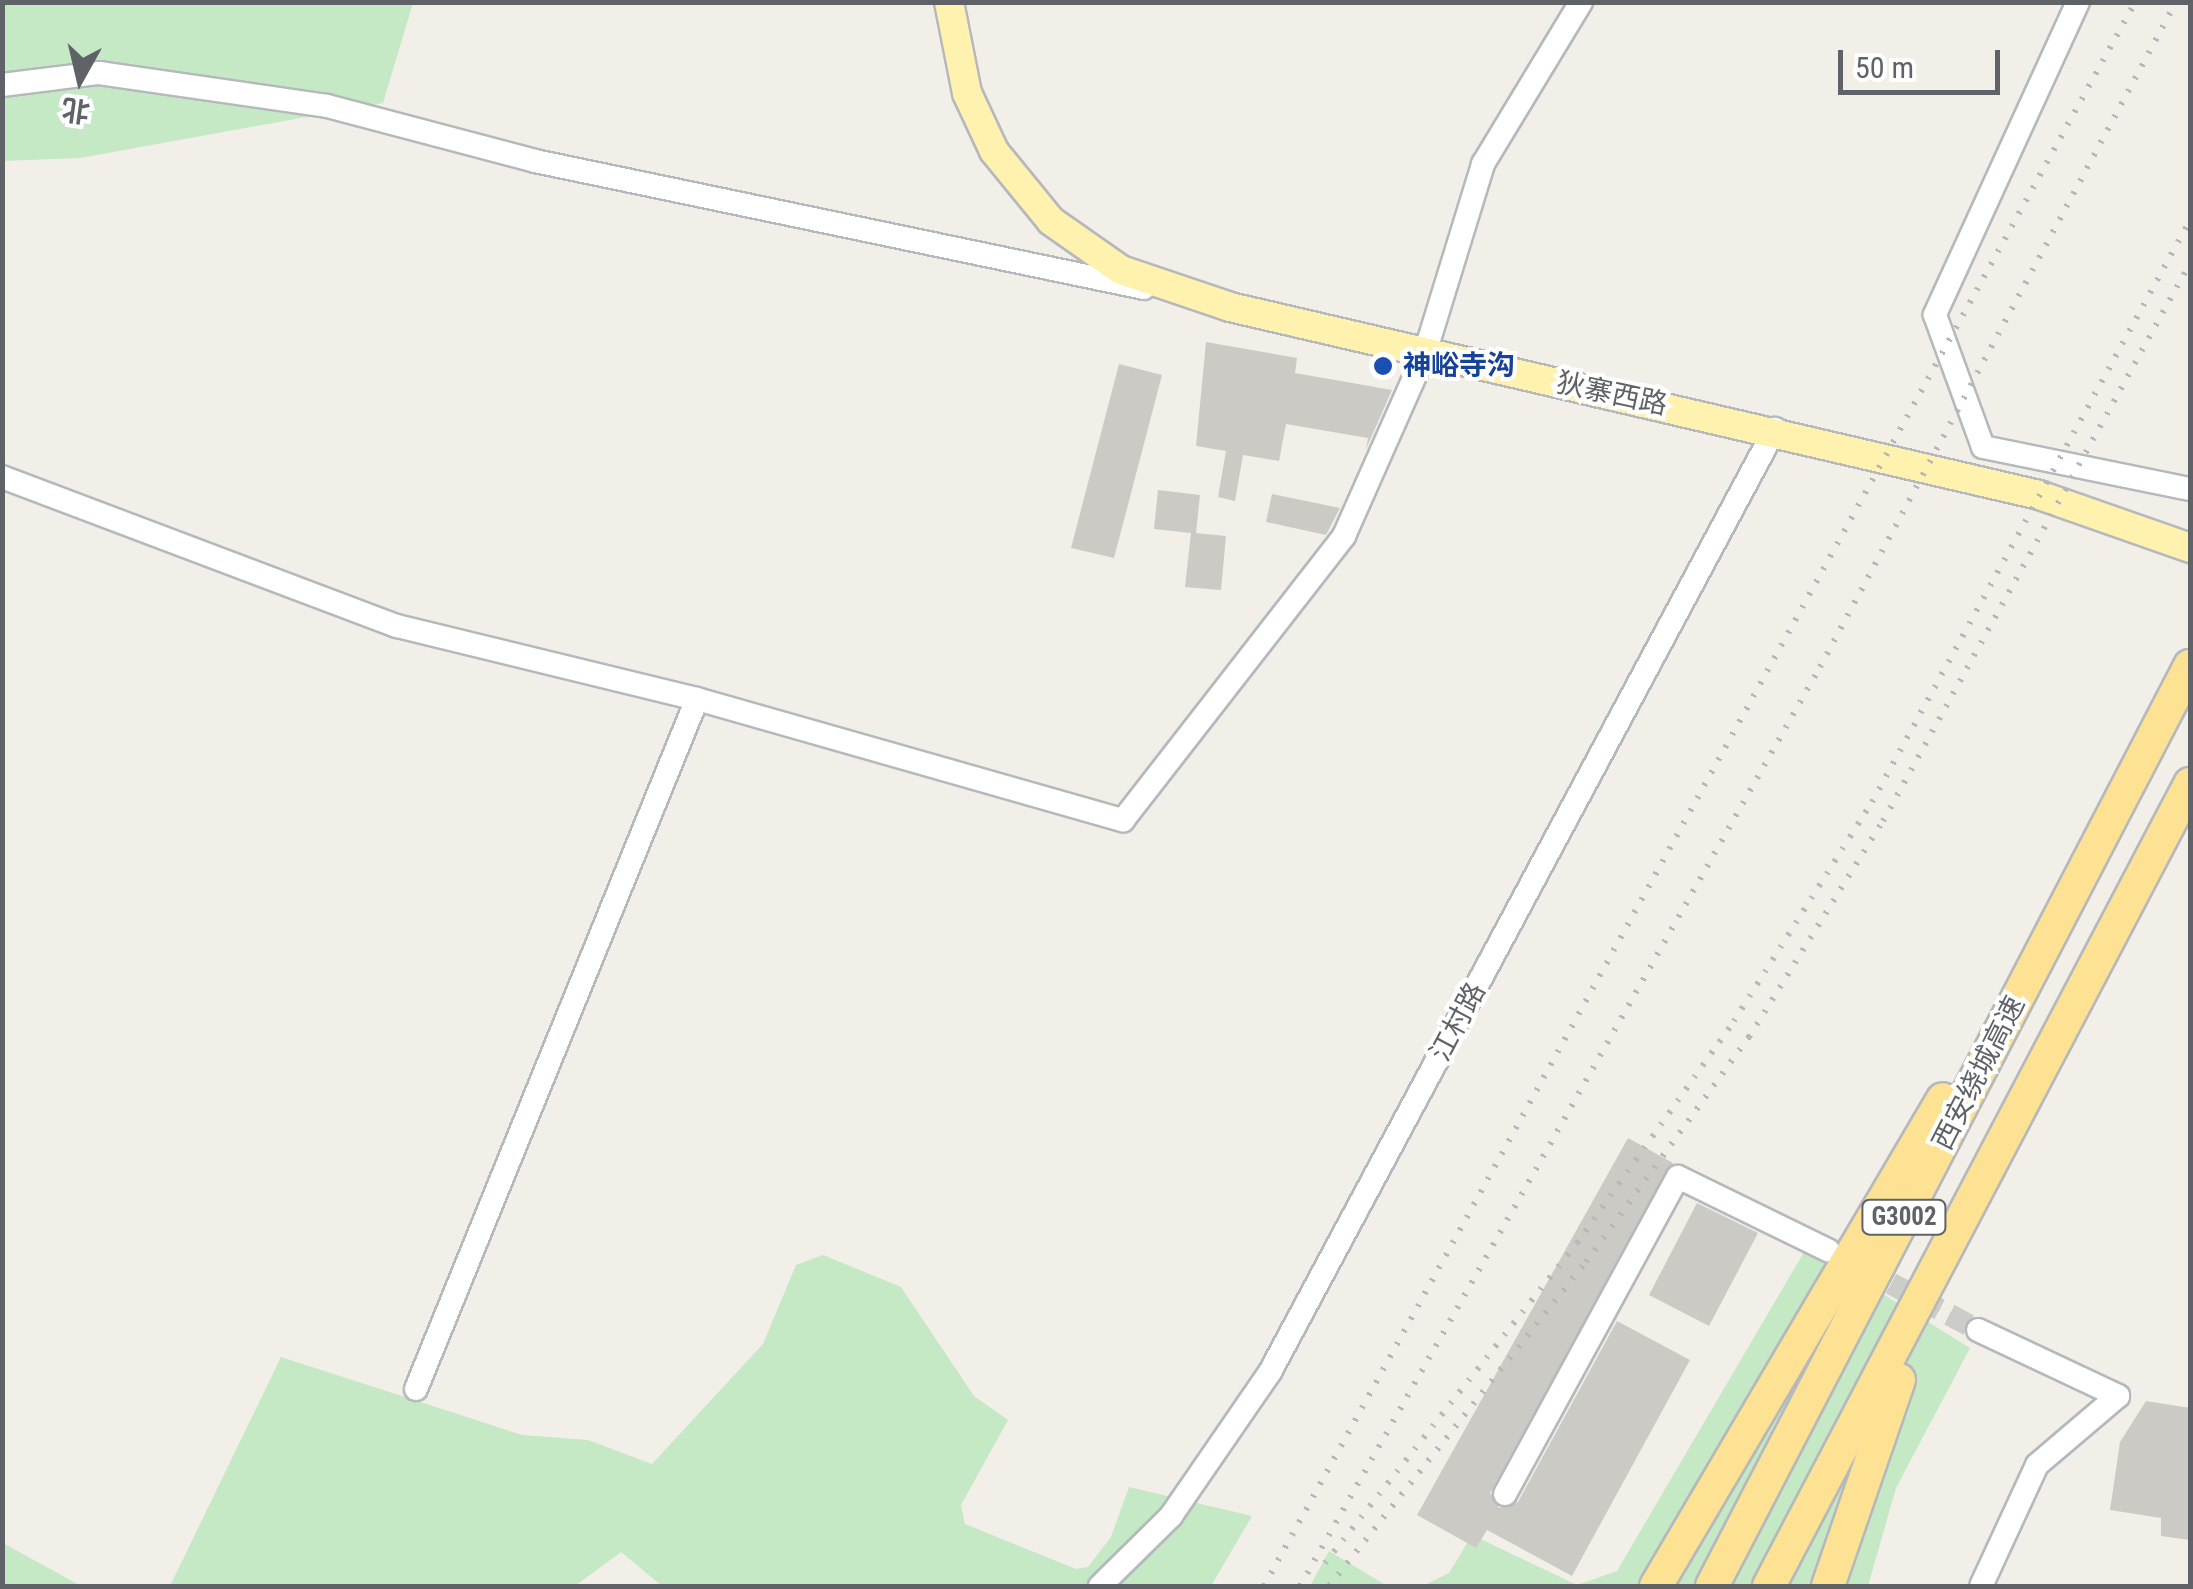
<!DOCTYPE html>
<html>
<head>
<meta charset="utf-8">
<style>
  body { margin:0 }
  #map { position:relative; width:2193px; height:1589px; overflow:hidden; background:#f1efe8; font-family:"Roboto Condensed","Noto Sans SC",sans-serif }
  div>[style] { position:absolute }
  .green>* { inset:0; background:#c5e8c5 }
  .building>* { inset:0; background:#cccac5 }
  .minor-tunnel>* { height:22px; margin-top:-11px; transform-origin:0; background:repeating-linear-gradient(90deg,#ccccc8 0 22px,transparent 0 33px) }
  .roads { filter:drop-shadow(2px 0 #b5b8bc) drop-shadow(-2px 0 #b5b8bc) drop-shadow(0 2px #b5b8bc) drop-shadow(0 -2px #b5b8bc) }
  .minor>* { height:22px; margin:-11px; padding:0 11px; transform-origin:11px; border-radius:11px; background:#fff }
  .major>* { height:28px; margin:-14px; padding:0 14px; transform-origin:14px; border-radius:14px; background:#fff2af }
  .highway>* { height:32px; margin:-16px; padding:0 16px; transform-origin:16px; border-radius:16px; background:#fde293 }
  .rail>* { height:6px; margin-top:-3px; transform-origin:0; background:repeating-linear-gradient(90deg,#b6b7b8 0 2.5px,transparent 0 14.5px) }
  .dots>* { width:28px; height:28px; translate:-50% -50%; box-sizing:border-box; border:5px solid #fff; border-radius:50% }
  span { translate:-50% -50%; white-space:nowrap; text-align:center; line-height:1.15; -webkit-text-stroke:8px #fff; paint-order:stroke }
  .shield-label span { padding:2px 8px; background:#fff; border:2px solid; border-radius:8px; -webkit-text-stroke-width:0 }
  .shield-label { font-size:25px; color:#5f6368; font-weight:700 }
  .transit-label { font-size:28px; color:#164399; font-weight:700 }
  .left { translate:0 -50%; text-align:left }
  .street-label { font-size:28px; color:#5f6368 }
  .frame { position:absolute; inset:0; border:5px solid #5f6368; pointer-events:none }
  .north { position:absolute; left:30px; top:30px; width:100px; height:100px; -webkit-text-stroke:8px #fff; paint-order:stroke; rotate:188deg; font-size:28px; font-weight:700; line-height:40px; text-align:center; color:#5f6368 }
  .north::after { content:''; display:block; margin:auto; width:35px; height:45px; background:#5f6368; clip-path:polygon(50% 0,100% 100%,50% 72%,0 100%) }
  .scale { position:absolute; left:1838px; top:50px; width:162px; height:45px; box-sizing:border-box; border:5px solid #5f6368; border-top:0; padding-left:12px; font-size:30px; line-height:35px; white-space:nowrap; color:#5f6368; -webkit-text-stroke:8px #fff; paint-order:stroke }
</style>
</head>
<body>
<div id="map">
  <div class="green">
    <i style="clip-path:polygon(2px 3px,413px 3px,383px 103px,80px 158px,3px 161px)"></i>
    <i style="clip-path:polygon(1807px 1247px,1970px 1348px,1896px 1488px,1868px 1586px,1423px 1586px,1449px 1573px,1472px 1535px,1577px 1585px,1617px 1571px)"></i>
    <i style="clip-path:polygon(823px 1255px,901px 1287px,974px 1396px,1008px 1420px,961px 1505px,965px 1524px,1076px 1569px,1088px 1567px,1111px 1537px,1129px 1487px,1252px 1516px,1211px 1586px,662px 1586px,621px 1552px,575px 1586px,170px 1586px,281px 1357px,522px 1435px,588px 1440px,652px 1464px,763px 1344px,796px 1265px)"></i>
    <i style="clip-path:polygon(3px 1543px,81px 1586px,3px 1586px)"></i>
    <i style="clip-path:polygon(1329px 1551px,1384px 1584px,1397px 1586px,1310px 1586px)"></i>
  </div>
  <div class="building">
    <i style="clip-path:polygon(1206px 342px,1297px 358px,1295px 373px,1392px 390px,1366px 449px,1368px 438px,1286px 424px,1279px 461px,1243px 455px,1235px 501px,1218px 497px,1226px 451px,1196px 446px)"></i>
    <i style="clip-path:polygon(1119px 364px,1162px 375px,1114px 558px,1071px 548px)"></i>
    <i style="clip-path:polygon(1158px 490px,1200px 495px,1196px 533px,1226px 536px,1221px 590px,1185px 587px,1191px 533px,1154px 529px)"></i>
    <i style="clip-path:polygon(1272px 494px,1340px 508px,1326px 535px,1266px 522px)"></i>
    <i style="clip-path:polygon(1628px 1138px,1673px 1163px,1490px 1493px,1499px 1508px,1518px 1502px,1617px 1321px,1690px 1360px,1572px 1576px,1487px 1530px,1476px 1548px,1417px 1515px)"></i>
    <i style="clip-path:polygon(1697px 1203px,1758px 1233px,1709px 1326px,1649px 1295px)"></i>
    <i style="clip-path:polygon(2146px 1401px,2190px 1408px,2190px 1540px,2161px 1536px,2161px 1518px,2110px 1510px,2120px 1442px)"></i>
  </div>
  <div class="minor-tunnel">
    <i style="left:1862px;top:1268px;width:132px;rotate:28.1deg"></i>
  </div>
  <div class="roads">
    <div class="minor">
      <i style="left:2078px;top:2px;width:344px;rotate:114.6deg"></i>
      <i style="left:1935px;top:315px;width:140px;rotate:70deg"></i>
      <i style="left:1983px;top:447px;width:211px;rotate:11.5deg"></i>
      <i style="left:2px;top:85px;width:98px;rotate:-7.1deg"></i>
      <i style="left:99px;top:73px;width:230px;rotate:8.2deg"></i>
      <i style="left:327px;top:106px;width:215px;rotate:14.8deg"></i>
      <i style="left:535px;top:161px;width:622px;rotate:11.78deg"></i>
      <i style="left:2px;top:477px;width:422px;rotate:20.7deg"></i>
      <i style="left:397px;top:626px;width:309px;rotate:13.7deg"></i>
      <i style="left:697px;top:699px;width:443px;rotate:15.9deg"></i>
      <i style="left:1123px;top:820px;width:360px;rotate:-52.1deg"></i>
      <i style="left:1344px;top:536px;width:200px;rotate:-66.1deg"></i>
      <i style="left:1425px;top:353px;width:198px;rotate:-72.9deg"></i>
      <i style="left:1483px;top:164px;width:189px;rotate:-58.8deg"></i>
      <i style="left:1978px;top:1330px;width:155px;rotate:25.2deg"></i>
      <i style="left:2118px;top:1396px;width:106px;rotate:139.6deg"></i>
      <i style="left:2037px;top:1465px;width:133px;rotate:114.8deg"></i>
      <i style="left:416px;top:1389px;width:745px;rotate:-67.84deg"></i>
      <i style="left:1505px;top:1494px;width:361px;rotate:-61.4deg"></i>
      <i style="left:1678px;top:1177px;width:167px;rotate:26deg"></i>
      <i style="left:1100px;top:1586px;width:100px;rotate:-44.6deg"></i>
      <i style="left:1171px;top:1516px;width:175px;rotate:-55.5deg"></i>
      <i style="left:1270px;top:1372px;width:1070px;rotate:-61.83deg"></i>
    </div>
    <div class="major">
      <i style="left:949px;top:2px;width:93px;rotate:78.8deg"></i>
      <i style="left:967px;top:93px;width:64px;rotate:65deg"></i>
      <i style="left:994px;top:151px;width:90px;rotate:50.8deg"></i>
      <i style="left:1051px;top:221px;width:85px;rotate:35deg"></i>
      <i style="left:1121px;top:270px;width:115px;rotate:18.7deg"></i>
      <i style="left:1230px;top:307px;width:831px;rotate:13.08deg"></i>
      <i style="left:2039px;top:495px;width:160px;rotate:19.3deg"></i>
    </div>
    <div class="highway">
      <i style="left:1656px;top:1586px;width:565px;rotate:-59.49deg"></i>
      <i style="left:1712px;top:1586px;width:1037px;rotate:-62.55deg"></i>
      <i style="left:1769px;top:1586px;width:906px;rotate:-62.3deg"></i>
      <i style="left:1828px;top:1586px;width:218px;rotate:-71deg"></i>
    </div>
  </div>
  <div class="rail">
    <i style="left:1325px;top:1563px;width:407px;rotate:-51.8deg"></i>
    <i style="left:1577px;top:1243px;width:272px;rotate:-54.7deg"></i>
    <i style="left:1734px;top:1021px;width:259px;rotate:-57.8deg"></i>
    <i style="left:1872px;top:802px;width:663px;rotate:-61.35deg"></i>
    <i style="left:1264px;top:1586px;width:1808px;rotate:-61.19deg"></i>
    <i style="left:1300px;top:1586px;width:1056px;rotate:-60.5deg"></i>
    <i style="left:1820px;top:667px;width:754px;rotate:-61.84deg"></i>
    <i style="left:1329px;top:1586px;width:414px;rotate:-51.6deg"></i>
    <i style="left:1586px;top:1262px;width:278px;rotate:-54.1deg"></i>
    <i style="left:1749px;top:1037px;width:254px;rotate:-58.2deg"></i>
    <i style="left:1883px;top:821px;width:637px;rotate:-61.18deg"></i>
  </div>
  <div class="dots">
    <i style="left:1383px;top:366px;background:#1a4fb4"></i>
  </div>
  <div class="shield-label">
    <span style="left:1904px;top:1217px">G3002</span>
  </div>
  <div class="transit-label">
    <span class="left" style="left:1403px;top:366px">神峪寺沟</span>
  </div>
  <div class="street-label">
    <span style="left:1612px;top:394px;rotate:12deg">狄寨西路</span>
    <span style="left:1458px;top:1022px;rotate:-62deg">江村路</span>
    <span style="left:1979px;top:1073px;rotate:-63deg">西安绕城高速</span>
  </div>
  <div class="frame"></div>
  <div class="north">北</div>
  <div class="scale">50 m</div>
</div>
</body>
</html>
